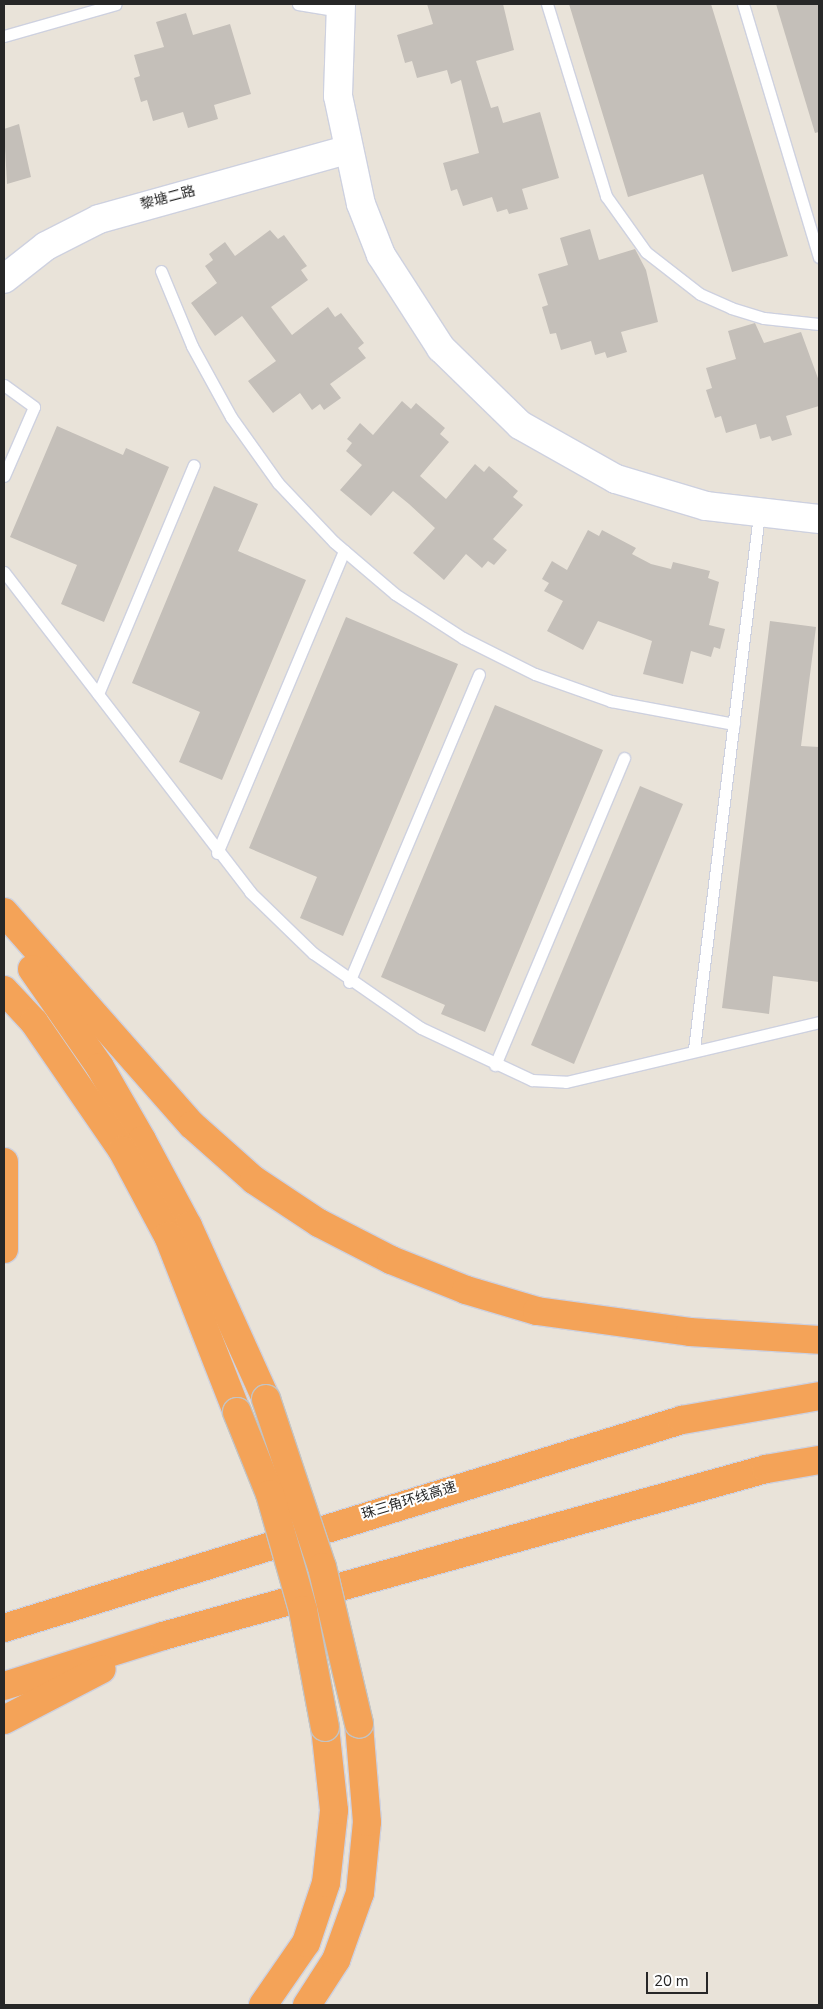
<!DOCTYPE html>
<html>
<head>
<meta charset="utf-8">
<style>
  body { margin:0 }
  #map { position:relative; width:823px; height:2009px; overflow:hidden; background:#e9e3d9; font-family:"Nunito Sans","Noto Sans SC",sans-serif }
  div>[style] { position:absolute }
  .building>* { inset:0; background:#c4bfb9 }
  .roads { filter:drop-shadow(1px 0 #ced1df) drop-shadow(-1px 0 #ced1df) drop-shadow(0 1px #ced1df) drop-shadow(0 -1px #ced1df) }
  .service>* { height:11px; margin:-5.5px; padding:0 5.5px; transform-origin:5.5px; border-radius:5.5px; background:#fff }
  .tertiary>* { height:28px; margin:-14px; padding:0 14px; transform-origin:14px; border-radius:14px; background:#fff }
  .motorway>* { height:28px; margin:-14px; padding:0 14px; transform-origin:14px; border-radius:14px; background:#f4a358 }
  .bridges { filter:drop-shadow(1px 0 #c3c3c3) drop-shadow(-1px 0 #c3c3c3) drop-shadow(0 1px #c3c3c3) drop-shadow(0 -1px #c3c3c3) }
  .motorway-bridge>* { height:28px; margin:-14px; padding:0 14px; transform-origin:14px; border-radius:14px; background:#f4a358 }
  span { translate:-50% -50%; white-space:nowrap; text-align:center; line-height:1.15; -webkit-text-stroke:4px #fff; paint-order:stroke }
  .street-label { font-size:14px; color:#272727 }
  .frame { position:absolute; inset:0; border:5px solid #272727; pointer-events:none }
  .scale { position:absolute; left:646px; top:1972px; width:62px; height:22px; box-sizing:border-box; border:2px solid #272727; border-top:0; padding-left:6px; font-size:15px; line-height:18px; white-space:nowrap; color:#272727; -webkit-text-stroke:4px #fff; paint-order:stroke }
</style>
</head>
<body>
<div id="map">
  <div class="building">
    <i style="clip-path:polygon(427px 4px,503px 4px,514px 50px,476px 61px,491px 108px,498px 106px,503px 123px,540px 112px,559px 178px,522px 189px,528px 209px,509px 214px,507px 209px,497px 212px,492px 197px,463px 206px,457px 189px,451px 191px,443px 163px,479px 153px,461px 80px,451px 84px,447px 70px,417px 78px,412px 61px,405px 63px,397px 35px,433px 24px)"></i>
    <i style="clip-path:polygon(569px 4px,711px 4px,788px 256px,732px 272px,703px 174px,628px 197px)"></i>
    <i style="clip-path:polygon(776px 4px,819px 4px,819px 132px,815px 133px)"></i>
    <i style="clip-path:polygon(186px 13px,193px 35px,230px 24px,251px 94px,214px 105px,218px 119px,188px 128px,183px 112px,153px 121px,147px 100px,141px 102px,134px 78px,140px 76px,134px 55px,164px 47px,156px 22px)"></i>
    <i style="clip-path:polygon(19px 124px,31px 177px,7px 184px,4px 129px)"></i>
    <i style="clip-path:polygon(590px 229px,599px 260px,635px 249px,646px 270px,658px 322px,621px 332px,627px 352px,607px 358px,605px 352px,595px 355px,591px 341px,561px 350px,556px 333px,550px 334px,542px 307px,548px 305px,538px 274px,568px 265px,560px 238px)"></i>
    <i style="clip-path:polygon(270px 230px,278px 239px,284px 235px,307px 266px,301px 270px,308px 280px,271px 307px,292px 335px,328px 307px,335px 317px,341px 313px,364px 343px,358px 348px,366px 358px,330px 384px,341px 398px,324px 410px,320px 404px,312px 410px,300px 393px,273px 413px,248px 381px,276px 361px,242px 316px,215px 336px,191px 303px,217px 283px,205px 266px,213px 260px,209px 254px,225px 242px,235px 256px)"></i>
    <i style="clip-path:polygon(755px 323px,764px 343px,801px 332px,819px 381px,819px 406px,786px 416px,792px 435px,772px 441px,770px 436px,760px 439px,756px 424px,726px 433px,721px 416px,715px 418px,706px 390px,712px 388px,706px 368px,736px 359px,728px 331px)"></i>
    <i style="clip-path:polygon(402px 401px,411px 409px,416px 403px,445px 428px,440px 434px,449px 442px,420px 476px,446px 499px,475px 464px,484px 472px,489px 466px,518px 491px,513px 497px,523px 505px,493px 539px,507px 550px,494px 565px,488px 561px,482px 568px,466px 554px,444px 580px,413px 553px,435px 528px,409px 504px,393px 491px,371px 516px,340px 490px,362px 465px,346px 451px,352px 443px,347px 439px,360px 423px,373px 435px)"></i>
    <i style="clip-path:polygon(57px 426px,123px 455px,126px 448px,169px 467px,104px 622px,61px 604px,77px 565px,10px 537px)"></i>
    <i style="clip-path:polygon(214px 486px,258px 504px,238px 551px,306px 580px,222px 780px,179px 762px,200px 712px,132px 683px)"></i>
    <i style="clip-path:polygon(588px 530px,599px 536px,602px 530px,636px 548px,632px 554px,651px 564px,671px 569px,673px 562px,710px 571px,708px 578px,719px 582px,709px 625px,725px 629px,720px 649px,714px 647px,711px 657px,691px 651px,683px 684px,643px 674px,652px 641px,598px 621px,583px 650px,547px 631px,563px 601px,544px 591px,549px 583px,542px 579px,552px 561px,567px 570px)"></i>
    <i style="clip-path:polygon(346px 617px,458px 664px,343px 936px,300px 918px,317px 877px,249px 848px)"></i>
    <i style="clip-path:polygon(770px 621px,816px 627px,801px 746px,819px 747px,819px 982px,773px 976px,769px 1014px,722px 1008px)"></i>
    <i style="clip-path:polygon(495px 705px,603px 750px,485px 1032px,441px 1014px,445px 1005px,381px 977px)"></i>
    <i style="clip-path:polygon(640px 786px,683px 804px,574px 1064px,531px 1045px)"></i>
  </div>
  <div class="roads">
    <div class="service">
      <i style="left:298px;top:4px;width:43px;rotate:9.5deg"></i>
      <i style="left:547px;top:4px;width:201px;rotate:72.9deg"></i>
      <i style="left:606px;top:196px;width:69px;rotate:54.5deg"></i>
      <i style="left:646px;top:252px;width:68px;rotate:37.9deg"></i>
      <i style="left:700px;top:294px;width:34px;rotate:24deg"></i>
      <i style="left:731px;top:308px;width:34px;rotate:17deg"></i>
      <i style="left:764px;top:318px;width:55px;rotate:6.2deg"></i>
      <i style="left:743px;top:4px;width:264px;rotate:73.3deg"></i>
      <i style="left:4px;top:36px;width:116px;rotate:-15.9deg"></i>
      <i style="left:161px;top:271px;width:81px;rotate:67.5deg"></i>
      <i style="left:192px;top:346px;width:81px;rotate:61.2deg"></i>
      <i style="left:231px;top:417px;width:81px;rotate:54.5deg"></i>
      <i style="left:278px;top:483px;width:81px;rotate:46.5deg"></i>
      <i style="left:334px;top:542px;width:80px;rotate:40.4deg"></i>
      <i style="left:395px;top:594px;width:81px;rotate:32.9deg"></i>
      <i style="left:463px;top:638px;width:80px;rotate:26.6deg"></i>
      <i style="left:535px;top:674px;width:81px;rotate:19.6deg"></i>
      <i style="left:611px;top:701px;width:125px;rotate:10.6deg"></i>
      <i style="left:4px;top:385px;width:37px;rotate:36deg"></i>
      <i style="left:34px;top:407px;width:75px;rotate:113.5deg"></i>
      <i style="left:4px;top:572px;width:404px;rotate:52.4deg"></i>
      <i style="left:250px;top:892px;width:88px;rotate:44.1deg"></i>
      <i style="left:313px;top:953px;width:131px;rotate:34.8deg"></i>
      <i style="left:421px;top:1028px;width:123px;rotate:25.1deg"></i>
      <i style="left:532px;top:1080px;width:34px;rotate:3deg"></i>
      <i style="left:566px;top:1082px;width:260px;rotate:-13.3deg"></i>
      <i style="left:98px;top:694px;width:248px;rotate:-67.3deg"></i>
      <i style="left:217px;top:853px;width:328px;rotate:-67.2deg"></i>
      <i style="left:349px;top:982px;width:334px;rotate:-67.1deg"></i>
      <i style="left:694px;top:1049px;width:539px;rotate:-83.07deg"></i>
      <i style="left:495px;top:1065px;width:333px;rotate:-67.2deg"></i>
    </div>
    <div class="tertiary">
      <i style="left:341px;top:4px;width:92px;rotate:91.9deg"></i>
      <i style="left:338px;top:96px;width:110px;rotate:78deg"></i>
      <i style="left:361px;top:204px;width:55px;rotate:68.6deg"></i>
      <i style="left:381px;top:255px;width:111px;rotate:57.2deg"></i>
      <i style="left:441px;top:348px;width:110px;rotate:44.3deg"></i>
      <i style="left:520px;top:425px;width:110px;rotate:29.4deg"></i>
      <i style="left:616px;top:479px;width:94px;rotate:16.7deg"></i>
      <i style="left:706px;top:506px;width:114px;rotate:6.6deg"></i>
      <i style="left:4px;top:279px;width:53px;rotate:-38.2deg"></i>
      <i style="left:46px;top:246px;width:59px;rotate:-27deg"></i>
      <i style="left:99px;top:219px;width:256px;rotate:-15.6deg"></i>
    </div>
    <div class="motorway">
      <i style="left:4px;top:912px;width:284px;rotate:48.6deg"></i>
      <i style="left:192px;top:1125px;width:83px;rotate:41.6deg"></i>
      <i style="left:254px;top:1180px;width:78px;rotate:33.5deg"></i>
      <i style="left:319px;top:1223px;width:81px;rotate:27.2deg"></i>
      <i style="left:391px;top:1260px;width:81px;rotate:21.8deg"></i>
      <i style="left:466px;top:1290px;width:74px;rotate:16.5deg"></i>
      <i style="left:537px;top:1311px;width:154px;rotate:7.8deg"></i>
      <i style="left:690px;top:1332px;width:129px;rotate:3.5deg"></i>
      <i style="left:32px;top:969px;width:119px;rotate:55.2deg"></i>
      <i style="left:100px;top:1067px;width:84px;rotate:60.1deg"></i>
      <i style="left:142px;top:1140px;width:98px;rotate:61.9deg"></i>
      <i style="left:188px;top:1226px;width:190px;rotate:65.7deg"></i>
      <i style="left:4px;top:990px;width:44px;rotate:46.8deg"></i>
      <i style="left:34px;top:1022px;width:155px;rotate:55.5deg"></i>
      <i style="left:122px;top:1150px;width:98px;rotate:61.9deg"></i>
      <i style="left:168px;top:1236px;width:189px;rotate:68.6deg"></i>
      <i style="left:4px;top:1162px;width:87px;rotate:90deg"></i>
      <i style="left:4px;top:1628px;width:709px;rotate:-17.06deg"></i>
      <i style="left:682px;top:1420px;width:139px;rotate:-9.9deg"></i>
      <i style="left:4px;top:1686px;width:167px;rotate:-17.5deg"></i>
      <i style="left:163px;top:1636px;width:626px;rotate:-15.48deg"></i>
      <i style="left:766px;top:1469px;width:54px;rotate:-9.6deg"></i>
      <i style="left:4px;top:1720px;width:110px;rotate:-27.5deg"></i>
      <i style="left:263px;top:2005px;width:75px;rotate:-55.3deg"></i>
      <i style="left:306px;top:1943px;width:63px;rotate:-71.6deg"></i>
      <i style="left:326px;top:1883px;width:73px;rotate:-83.7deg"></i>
      <i style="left:334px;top:1810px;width:83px;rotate:-96.2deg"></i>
      <i style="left:307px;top:2005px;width:54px;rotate:-57.2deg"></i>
      <i style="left:336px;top:1960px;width:71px;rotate:-70.3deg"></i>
      <i style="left:360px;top:1893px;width:71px;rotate:-84.4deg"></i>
      <i style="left:367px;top:1822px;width:98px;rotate:-94.7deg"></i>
    </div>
  </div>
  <div class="bridges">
    <div class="motorway-bridge">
      <i style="left:266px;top:1399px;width:177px;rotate:71.6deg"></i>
      <i style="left:322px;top:1567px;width:161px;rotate:76.7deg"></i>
      <i style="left:237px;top:1412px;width:88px;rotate:68.1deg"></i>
      <i style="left:270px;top:1494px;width:121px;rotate:74.1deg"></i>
      <i style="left:303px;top:1610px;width:119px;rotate:79.4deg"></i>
    </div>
  </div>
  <div class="street-label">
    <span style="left:168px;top:198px;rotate:-15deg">黎塘二路</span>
    <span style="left:409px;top:1501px;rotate:-17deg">珠三角环线高速</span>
  </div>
  <div class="frame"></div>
  <div class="scale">20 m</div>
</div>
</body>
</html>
